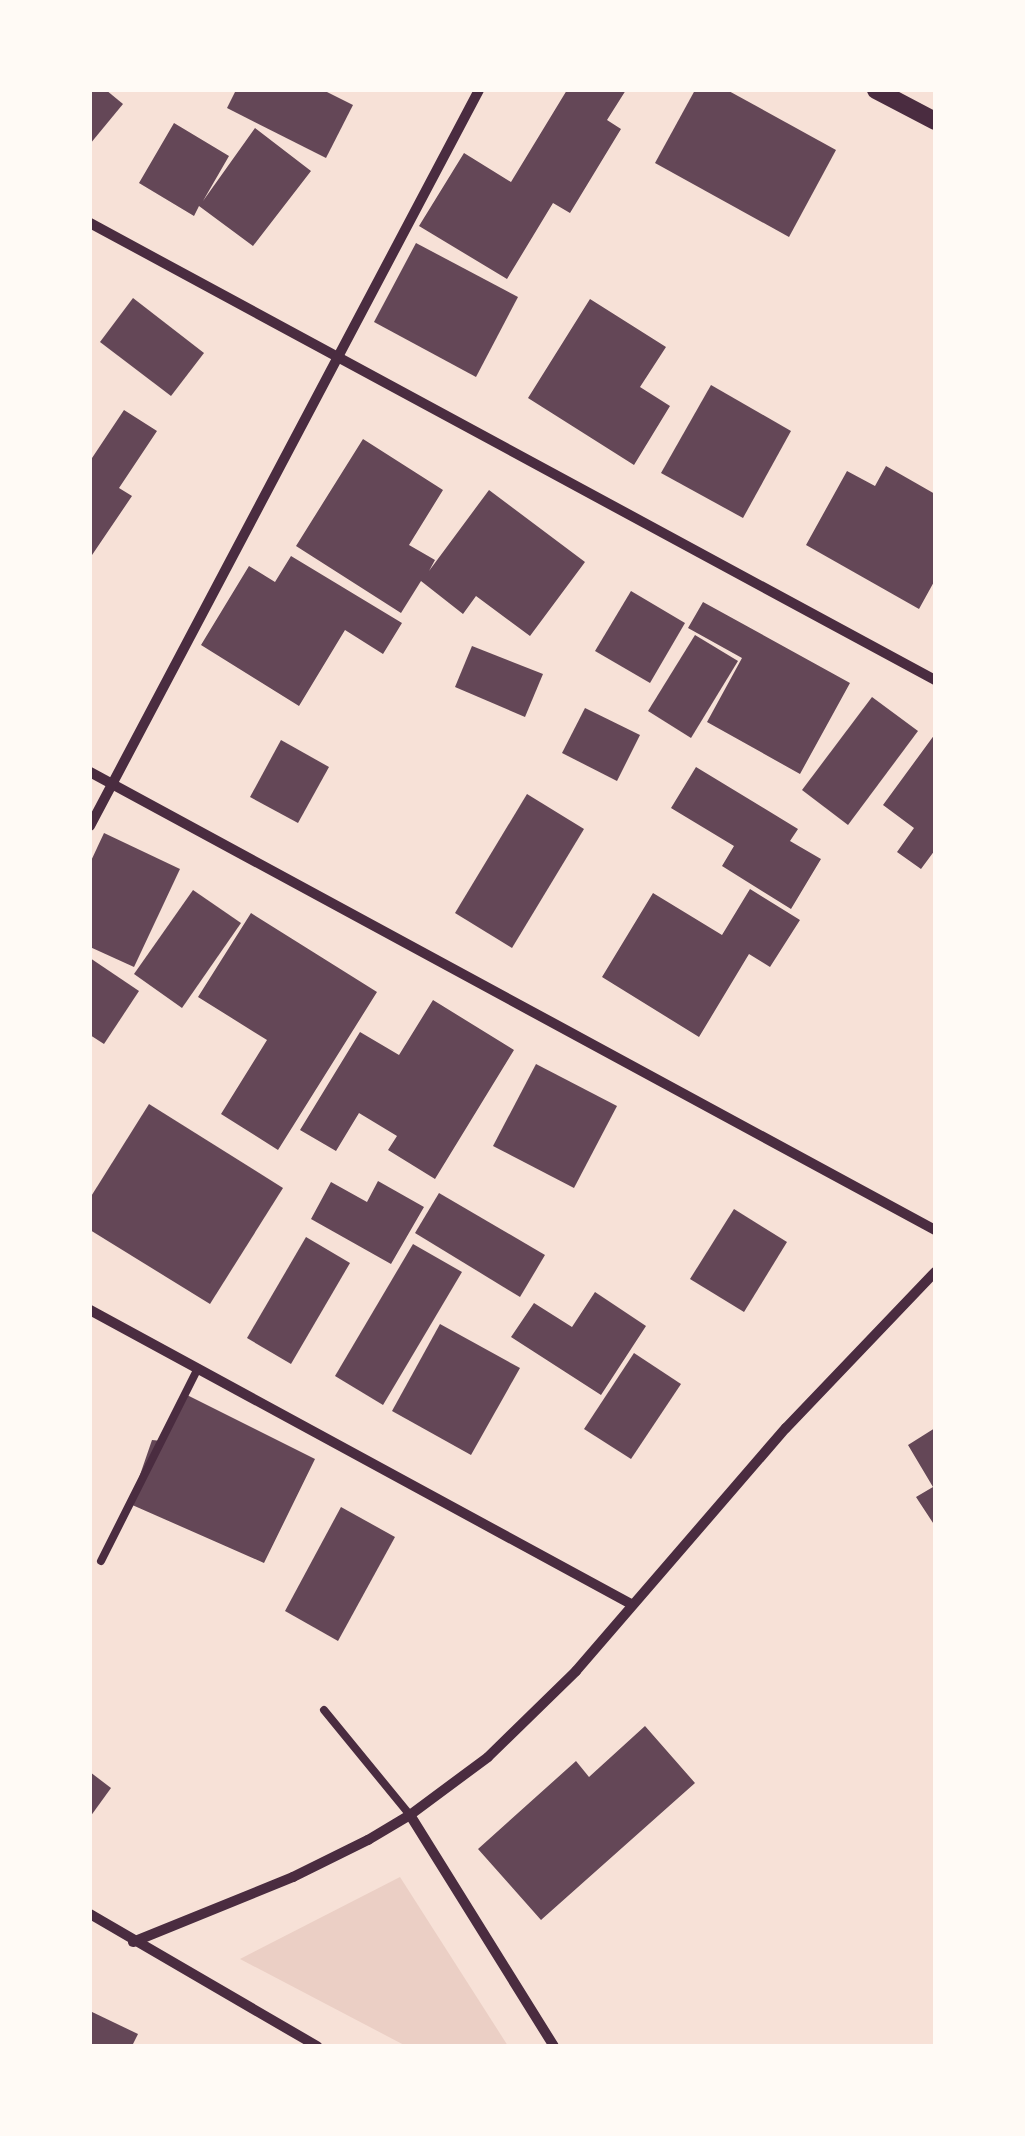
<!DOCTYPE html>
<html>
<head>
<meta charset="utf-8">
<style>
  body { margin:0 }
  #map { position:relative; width:1025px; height:2136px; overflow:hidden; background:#f7e1d7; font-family:Arial,sans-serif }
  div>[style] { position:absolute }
  .green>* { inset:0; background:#ebcfc5 }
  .building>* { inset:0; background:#644757 }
  .service>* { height:8px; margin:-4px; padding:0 4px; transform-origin:4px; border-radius:4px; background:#4a2c40 }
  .minor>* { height:10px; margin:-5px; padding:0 5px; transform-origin:5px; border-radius:5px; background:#4a2c40 }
  .tertiary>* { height:18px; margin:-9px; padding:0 9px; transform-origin:9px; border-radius:9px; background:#4a2c40 }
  span { translate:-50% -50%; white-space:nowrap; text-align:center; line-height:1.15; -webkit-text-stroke:8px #fffaf5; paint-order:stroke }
  .frame { position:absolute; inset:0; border:92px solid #fffaf5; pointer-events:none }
</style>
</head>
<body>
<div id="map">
  <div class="green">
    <i style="clip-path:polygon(400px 1877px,508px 2046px,406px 2046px,240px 1959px)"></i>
  </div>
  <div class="building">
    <i style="clip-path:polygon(90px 90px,106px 90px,123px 104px,90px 144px)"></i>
    <i style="clip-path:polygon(236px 90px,323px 90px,353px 105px,326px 158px,227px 108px)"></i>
    <i style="clip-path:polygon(567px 90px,626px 90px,607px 120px,621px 129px,570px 213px,553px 203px,507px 279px,419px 226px,464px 153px,511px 182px)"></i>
    <i style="clip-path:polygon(695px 90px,727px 90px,836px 150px,789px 237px,655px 163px)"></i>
    <i style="clip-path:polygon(174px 123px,229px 156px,203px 201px,255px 128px,311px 171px,253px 246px,199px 206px,194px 216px,139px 183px)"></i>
    <i style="clip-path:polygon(416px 243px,518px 297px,476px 377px,374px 322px)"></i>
    <i style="clip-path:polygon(133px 298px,204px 353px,171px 396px,100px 342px)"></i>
    <i style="clip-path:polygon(590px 299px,666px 347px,640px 387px,670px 406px,634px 465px,528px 398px)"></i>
    <i style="clip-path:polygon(711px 385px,791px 431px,743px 518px,661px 473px)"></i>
    <i style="clip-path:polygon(124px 410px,157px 431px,119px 488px,132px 496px,90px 558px,90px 461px)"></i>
    <i style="clip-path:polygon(363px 439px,443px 490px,409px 545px,435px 560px,429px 571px,489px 490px,585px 562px,530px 636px,476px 596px,463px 614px,421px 581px,401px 613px,296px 546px)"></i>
    <i style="clip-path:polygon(886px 466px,935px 494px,935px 580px,919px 609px,806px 545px,847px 471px,875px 486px)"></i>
    <i style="clip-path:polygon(291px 556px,402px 623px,383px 654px,345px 630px,299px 706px,201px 645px,249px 566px,275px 582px)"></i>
    <i style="clip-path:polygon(631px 591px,685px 623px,650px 683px,595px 651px)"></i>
    <i style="clip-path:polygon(703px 602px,850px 683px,800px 774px,707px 722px,742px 658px,688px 628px)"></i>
    <i style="clip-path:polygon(695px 635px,738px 661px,691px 738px,648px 711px)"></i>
    <i style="clip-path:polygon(472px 646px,543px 674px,525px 717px,455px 687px)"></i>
    <i style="clip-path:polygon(872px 697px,918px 731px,848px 825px,802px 790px)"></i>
    <i style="clip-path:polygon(585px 708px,640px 735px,617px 781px,562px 753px)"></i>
    <i style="clip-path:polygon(935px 734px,935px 850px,921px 869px,897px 852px,914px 828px,883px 805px)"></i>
    <i style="clip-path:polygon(281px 740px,329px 767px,298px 823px,250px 797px)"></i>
    <i style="clip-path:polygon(696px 767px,798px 829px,790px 841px,821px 859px,791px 909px,722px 866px,734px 846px,671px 808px)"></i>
    <i style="clip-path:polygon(527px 794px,584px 829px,512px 948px,455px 913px)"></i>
    <i style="clip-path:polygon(104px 833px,180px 869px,134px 967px,90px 947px,90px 863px)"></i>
    <i style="clip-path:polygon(750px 889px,800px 920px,770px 967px,749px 954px,699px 1037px,602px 977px,653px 893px,722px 935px)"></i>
    <i style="clip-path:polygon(193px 890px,241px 923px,182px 1008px,134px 974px)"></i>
    <i style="clip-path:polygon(251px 913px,377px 992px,278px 1150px,221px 1114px,267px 1040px,198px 997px)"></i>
    <i style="clip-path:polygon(90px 958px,139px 991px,104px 1044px,90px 1035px)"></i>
    <i style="clip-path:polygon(433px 1000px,514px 1050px,435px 1179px,388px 1150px,397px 1136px,359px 1113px,336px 1151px,300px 1130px,360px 1032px,399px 1055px)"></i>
    <i style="clip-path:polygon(536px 1064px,617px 1106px,574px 1188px,493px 1146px)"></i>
    <i style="clip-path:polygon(149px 1104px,283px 1188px,210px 1304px,90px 1230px,90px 1198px)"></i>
    <i style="clip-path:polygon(378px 1181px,424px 1207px,391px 1264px,311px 1219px,331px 1182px,367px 1202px)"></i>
    <i style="clip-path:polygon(439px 1193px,545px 1255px,520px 1297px,415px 1233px)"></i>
    <i style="clip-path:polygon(734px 1209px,787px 1242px,744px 1312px,690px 1279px)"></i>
    <i style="clip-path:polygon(306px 1237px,350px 1263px,291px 1364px,247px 1338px)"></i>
    <i style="clip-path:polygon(413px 1244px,462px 1272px,383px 1405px,335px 1376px)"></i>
    <i style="clip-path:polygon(595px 1292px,646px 1326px,601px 1395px,511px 1337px,534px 1303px,572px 1327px)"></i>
    <i style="clip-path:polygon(440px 1324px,520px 1368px,471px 1455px,392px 1411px)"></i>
    <i style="clip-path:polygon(634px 1353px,681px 1384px,631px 1459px,584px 1429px)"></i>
    <i style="clip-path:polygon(185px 1394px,315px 1459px,264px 1563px,130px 1504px,152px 1440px,162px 1441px)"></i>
    <i style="clip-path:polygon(935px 1428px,935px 1526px,916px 1497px,933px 1487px,908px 1445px)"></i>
    <i style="clip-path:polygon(341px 1507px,395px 1537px,338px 1641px,285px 1611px)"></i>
    <i style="clip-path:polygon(645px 1726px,695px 1783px,541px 1920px,478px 1849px,576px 1761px,589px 1777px)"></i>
    <i style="clip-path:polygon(90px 1772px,111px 1788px,90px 1817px)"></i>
    <i style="clip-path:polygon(90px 2011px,138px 2034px,132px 2046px,90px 2046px)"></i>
  </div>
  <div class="service">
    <i style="left:101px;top:1561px;width:216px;rotate:-63.3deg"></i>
    <i style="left:324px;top:1710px;width:136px;rotate:50.7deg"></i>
  </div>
  <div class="minor">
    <i style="left:90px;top:223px;width:961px;rotate:28.41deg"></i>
    <i style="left:90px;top:772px;width:961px;rotate:28.46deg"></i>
    <i style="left:90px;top:826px;width:832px;rotate:-62.14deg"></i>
    <i style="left:90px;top:1310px;width:616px;rotate:28.52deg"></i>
    <i style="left:410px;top:1815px;width:272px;rotate:58.1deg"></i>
    <i style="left:90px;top:1914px;width:263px;rotate:30.2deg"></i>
    <i style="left:133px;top:1942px;width:173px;rotate:-22.1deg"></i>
    <i style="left:293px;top:1877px;width:84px;rotate:-26.3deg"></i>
    <i style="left:368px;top:1840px;width:49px;rotate:-30.8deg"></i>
    <i style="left:410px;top:1815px;width:97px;rotate:-36.6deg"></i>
    <i style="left:488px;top:1757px;width:123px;rotate:-44.3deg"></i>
    <i style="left:576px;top:1671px;width:321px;rotate:-49.2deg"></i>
    <i style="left:786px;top:1428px;width:216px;rotate:-46.3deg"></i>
  </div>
  <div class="tertiary">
    <i style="left:876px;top:90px;width:67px;rotate:27.7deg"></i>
  </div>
  <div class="frame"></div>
</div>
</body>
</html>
